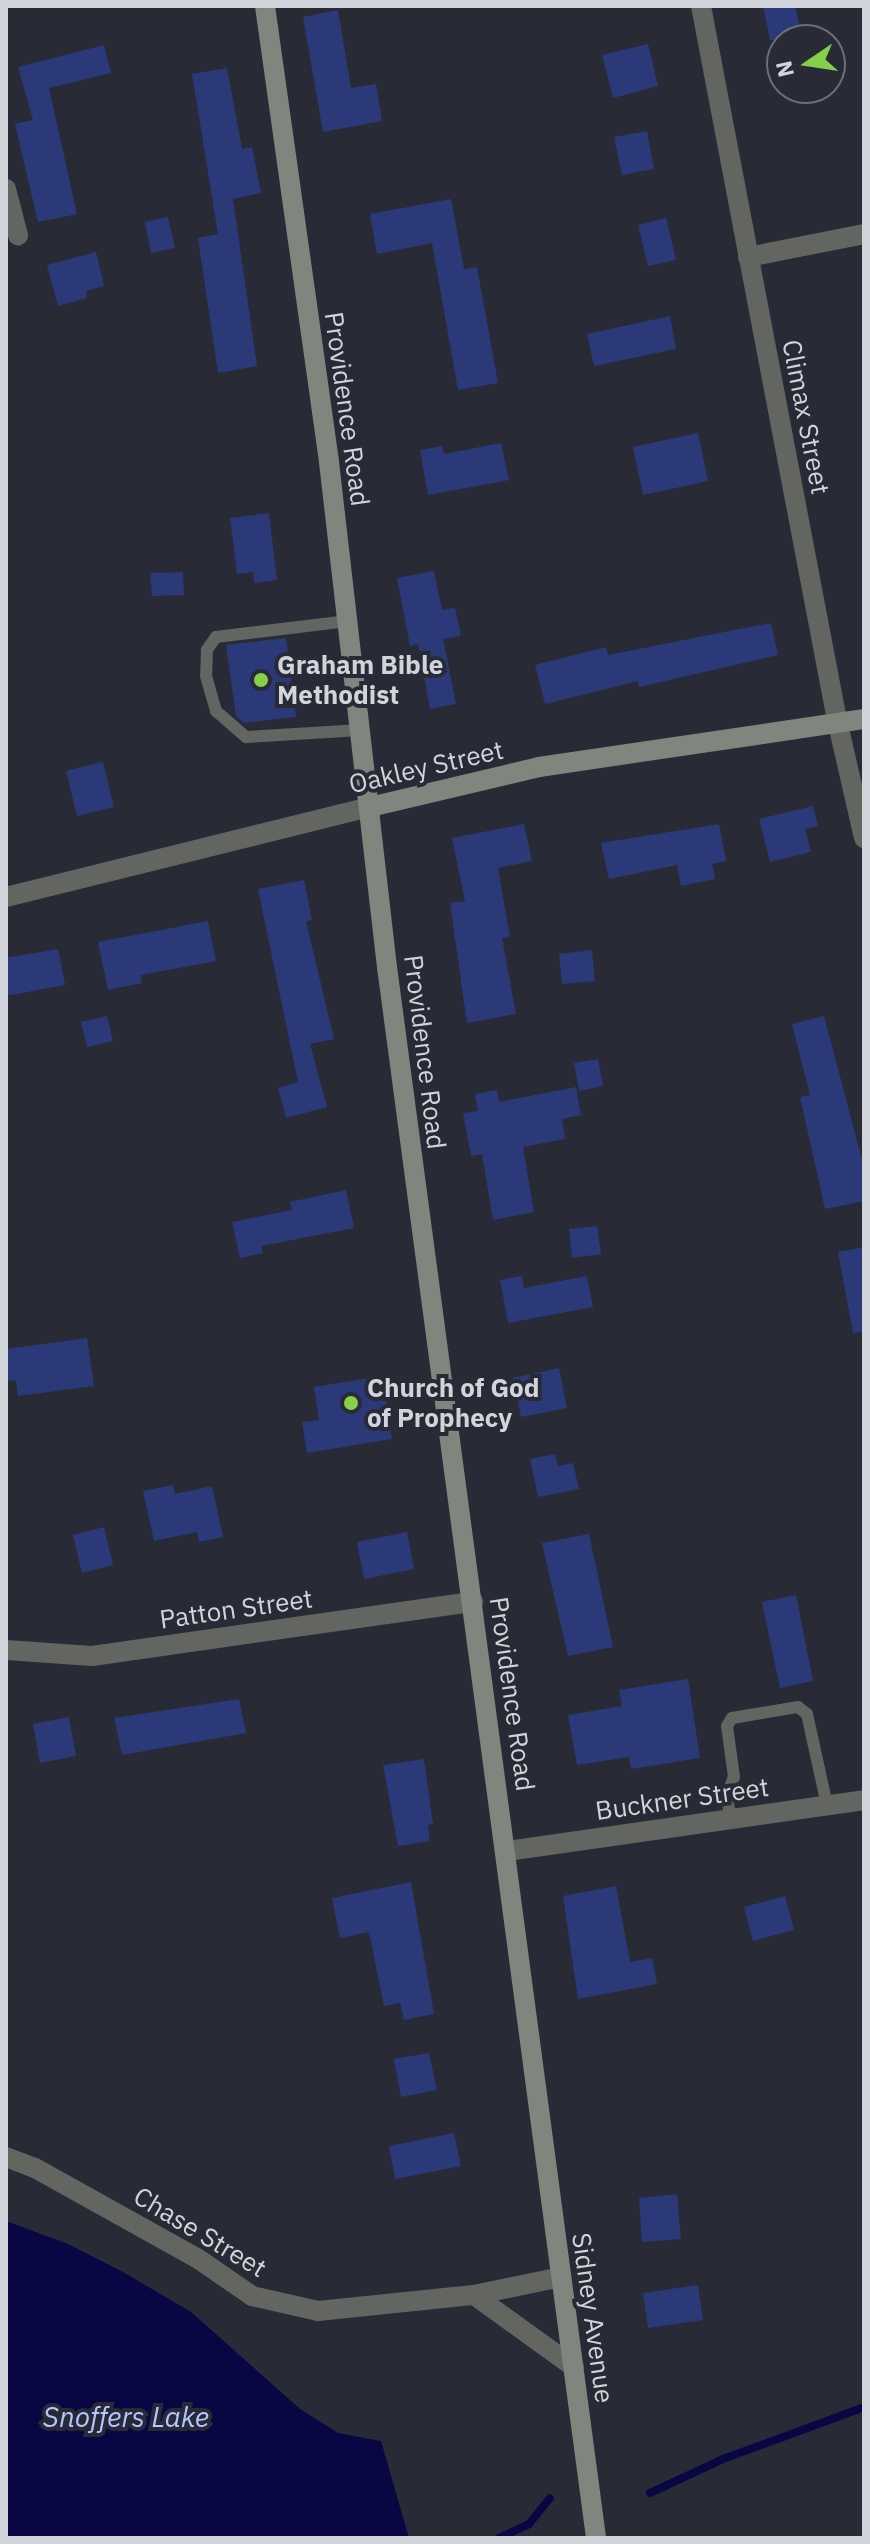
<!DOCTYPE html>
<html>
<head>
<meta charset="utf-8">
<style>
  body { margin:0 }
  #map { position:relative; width:870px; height:2544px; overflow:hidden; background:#282b36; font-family:"IBM Plex Sans",sans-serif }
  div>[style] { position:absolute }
  .water>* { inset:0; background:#080744 }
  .stream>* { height:8px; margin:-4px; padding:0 4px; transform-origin:4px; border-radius:4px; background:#080744 }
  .building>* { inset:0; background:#2b3978 }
  .lane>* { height:12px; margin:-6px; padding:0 6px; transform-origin:6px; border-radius:6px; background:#626560 }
  .street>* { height:20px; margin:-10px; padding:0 10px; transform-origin:10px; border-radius:10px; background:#626560 }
  .secondary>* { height:20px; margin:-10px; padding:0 10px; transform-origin:10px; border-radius:10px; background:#80857d }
  .dots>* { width:22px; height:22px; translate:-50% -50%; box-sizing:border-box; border:4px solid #282b36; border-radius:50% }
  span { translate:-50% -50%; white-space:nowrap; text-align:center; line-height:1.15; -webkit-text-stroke:8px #282b36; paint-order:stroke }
  .street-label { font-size:26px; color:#d2d4db }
  .poi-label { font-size:26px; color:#d2d4db; font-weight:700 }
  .left { translate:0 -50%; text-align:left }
  .water-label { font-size:28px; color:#b4c6ff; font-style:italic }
  .frame { position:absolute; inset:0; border:8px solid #d2d4db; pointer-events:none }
  .north { position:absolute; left:766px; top:24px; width:80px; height:80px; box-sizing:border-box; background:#282b36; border:2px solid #6c6f78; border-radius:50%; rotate:257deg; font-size:22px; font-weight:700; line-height:32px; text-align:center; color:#d2d4db }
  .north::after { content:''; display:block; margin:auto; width:28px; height:36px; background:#86cf4b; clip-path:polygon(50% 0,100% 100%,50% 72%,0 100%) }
</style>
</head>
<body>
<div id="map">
  <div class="water">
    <i style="clip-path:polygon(6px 2221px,68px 2244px,123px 2272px,191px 2312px,300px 2409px,338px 2433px,381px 2441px,409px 2538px,6px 2538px)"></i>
  </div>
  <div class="stream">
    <i style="left:650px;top:2493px;width:81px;rotate:-25deg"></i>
    <i style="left:723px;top:2459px;width:150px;rotate:-20.2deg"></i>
    <i style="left:499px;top:2538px;width:33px;rotate:-25deg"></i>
    <i style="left:529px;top:2524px;width:33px;rotate:-51deg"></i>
  </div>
  <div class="building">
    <i style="clip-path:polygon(763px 6px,795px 6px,802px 40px,770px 40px)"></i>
    <i style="clip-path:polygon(338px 10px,351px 88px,376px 84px,382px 121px,323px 132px,303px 17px)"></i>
    <i style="clip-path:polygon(648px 44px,658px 86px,613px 98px,602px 55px)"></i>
    <i style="clip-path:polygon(104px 45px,111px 73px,49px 88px,77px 214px,38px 222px,15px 124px,33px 120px,18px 67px)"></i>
    <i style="clip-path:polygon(227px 68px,242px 149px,252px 147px,261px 193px,233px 199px,257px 366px,218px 373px,198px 238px,218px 234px,192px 74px)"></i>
    <i style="clip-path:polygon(647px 131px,654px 169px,622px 175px,614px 137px)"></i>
    <i style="clip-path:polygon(451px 199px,464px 269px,477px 267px,498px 383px,458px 390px,432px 243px,377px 254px,370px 214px)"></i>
    <i style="clip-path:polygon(168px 217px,175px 248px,151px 253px,145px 222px)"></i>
    <i style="clip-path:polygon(666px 218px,676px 260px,648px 266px,638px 225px)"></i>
    <i style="clip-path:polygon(96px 252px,104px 286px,86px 291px,87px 298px,58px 306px,47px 265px)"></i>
    <i style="clip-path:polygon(670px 316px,676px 349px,594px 366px,587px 334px)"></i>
    <i style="clip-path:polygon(698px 433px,708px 481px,643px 495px,633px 447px)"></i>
    <i style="clip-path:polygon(501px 443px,509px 480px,428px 495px,420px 450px,442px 446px,444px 454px)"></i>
    <i style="clip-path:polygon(269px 513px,277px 580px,254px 583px,253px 572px,237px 574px,230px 518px)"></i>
    <i style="clip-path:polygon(434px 571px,442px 610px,455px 608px,461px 636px,443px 639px,456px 704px,430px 709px,418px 644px,410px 646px,397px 578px)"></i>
    <i style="clip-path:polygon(183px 572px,184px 595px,152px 596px,150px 573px)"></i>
    <i style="clip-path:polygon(771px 623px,778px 655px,639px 687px,638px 681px,545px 704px,535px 665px,606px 647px,608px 655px)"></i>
    <i style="clip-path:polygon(286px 638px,296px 717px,244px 723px,236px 716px,226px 645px)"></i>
    <i style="clip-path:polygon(103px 762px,114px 807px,77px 816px,66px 771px)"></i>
    <i style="clip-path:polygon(813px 806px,818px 826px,805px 829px,811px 852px,770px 862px,759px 819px)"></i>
    <i style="clip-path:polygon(524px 824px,532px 861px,498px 868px,510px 937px,502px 938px,516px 1014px,467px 1023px,450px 903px,465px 901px,452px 838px)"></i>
    <i style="clip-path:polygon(719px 824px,726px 861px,712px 864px,715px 879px,681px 886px,677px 865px,609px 879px,601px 843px)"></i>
    <i style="clip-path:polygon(304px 880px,312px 920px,306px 921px,334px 1039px,310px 1044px,327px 1107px,286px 1118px,278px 1088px,298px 1082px,258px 889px)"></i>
    <i style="clip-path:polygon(208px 921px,216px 961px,141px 975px,142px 983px,108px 990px,98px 942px)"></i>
    <i style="clip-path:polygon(58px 949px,65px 985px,6px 996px,6px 958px)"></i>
    <i style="clip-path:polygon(592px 950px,595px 981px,562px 984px,559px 954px)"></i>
    <i style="clip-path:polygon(107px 1016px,113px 1041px,87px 1047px,81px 1022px)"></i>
    <i style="clip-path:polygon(824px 1016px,864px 1167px,864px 1201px,825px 1209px,800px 1097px,810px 1095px,792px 1024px)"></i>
    <i style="clip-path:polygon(598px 1059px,603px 1086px,579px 1091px,574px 1063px)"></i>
    <i style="clip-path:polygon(576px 1087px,581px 1115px,562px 1119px,565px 1139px,523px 1147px,534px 1212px,493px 1220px,482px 1154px,471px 1156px,463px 1113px,478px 1111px,475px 1094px,497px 1090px,499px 1102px)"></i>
    <i style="clip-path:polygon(346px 1190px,354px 1228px,261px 1246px,263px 1253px,240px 1258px,232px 1222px,292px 1210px,290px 1202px)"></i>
    <i style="clip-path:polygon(597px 1226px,601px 1254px,572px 1258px,569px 1229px)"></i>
    <i style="clip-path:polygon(864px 1247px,864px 1332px,853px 1333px,838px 1252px)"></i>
    <i style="clip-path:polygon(522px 1276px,524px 1288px,587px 1276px,593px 1307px,508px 1323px,500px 1280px)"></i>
    <i style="clip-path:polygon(87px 1338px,94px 1386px,18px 1396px,16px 1380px,6px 1381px,6px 1349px)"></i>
    <i style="clip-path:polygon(559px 1368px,567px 1408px,521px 1417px,513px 1378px)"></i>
    <i style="clip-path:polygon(382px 1376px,392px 1439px,307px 1453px,302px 1422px,319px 1420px,314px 1387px)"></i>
    <i style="clip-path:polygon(555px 1454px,558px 1466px,573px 1463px,579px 1489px,538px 1497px,530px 1459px)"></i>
    <i style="clip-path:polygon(173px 1485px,175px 1494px,212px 1486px,223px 1537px,199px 1542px,197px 1532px,154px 1541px,143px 1491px)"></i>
    <i style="clip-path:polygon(104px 1527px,113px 1565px,82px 1573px,73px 1535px)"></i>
    <i style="clip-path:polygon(407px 1532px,414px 1569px,364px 1579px,357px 1542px)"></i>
    <i style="clip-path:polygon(589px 1534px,613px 1647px,568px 1656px,542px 1543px)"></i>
    <i style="clip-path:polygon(796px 1595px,813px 1681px,780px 1688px,762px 1602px)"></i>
    <i style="clip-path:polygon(688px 1679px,700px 1758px,631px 1769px,629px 1757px,577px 1765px,568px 1715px,622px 1706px,619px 1690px)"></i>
    <i style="clip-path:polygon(239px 1699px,246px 1733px,122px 1755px,114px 1718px)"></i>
    <i style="clip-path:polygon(69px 1717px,76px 1756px,40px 1763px,33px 1724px)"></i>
    <i style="clip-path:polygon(424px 1759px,433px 1824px,428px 1825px,430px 1841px,398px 1846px,383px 1765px)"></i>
    <i style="clip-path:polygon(411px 1882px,434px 2014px,404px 2020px,400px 2003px,384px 2006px,369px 1932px,340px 1938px,332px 1898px)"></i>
    <i style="clip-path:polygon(616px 1886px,630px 1962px,652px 1958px,657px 1984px,578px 1999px,563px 1896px)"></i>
    <i style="clip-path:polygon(785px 1896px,794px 1930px,753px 1941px,744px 1907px)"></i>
    <i style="clip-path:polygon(429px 2053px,437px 2090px,401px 2097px,394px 2059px)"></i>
    <i style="clip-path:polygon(454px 2133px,461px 2166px,395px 2179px,389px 2146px)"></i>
    <i style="clip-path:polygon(677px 2194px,681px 2239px,642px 2242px,639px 2198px)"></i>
    <i style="clip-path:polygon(698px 2285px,703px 2320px,648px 2328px,643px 2293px)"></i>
  </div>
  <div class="lane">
    <i style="left:348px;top:621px;width:133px;rotate:173.1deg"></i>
    <i style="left:216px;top:637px;width:16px;rotate:125deg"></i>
    <i style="left:207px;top:650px;width:26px;rotate:92deg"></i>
    <i style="left:206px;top:676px;width:36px;rotate:74deg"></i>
    <i style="left:216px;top:711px;width:40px;rotate:41deg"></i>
    <i style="left:246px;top:737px;width:115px;rotate:-3.5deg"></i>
    <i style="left:730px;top:1817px;width:22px;rotate:-98deg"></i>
    <i style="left:727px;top:1795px;width:19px;rotate:-69deg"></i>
    <i style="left:734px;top:1777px;width:51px;rotate:-97.8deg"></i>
    <i style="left:727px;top:1726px;width:9px;rotate:-58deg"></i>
    <i style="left:732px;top:1718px;width:67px;rotate:-9.5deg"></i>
    <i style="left:798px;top:1707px;width:11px;rotate:38deg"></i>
    <i style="left:807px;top:1714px;width:93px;rotate:77.6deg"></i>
  </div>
  <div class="street">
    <i style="left:701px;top:6px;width:727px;rotate:79.22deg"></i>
    <i style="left:837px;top:720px;width:121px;rotate:77.1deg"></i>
    <i style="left:6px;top:189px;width:48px;rotate:75.4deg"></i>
    <i style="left:748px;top:257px;width:118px;rotate:-11.2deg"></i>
    <i style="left:6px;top:897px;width:375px;rotate:-13.9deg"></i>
    <i style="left:6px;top:1650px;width:86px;rotate:4deg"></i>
    <i style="left:92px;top:1656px;width:385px;rotate:-8.1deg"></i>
    <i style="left:507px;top:1851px;width:361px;rotate:-8.1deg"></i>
    <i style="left:6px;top:2157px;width:31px;rotate:21deg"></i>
    <i style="left:35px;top:2168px;width:185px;rotate:29.1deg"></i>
    <i style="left:197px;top:2258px;width:67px;rotate:34.6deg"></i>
    <i style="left:252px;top:2296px;width:68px;rotate:12.8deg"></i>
    <i style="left:318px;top:2311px;width:157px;rotate:-5.9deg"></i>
    <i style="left:474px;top:2295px;width:123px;rotate:35.8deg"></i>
    <i style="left:474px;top:2295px;width:89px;rotate:-11.7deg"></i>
  </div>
  <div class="secondary">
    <i style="left:265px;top:6px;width:460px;rotate:82deg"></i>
    <i style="left:329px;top:462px;width:508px;rotate:83.45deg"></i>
    <i style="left:387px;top:967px;width:1585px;rotate:82.42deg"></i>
    <i style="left:370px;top:807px;width:174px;rotate:-13.3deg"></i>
    <i style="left:539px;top:767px;width:329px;rotate:-8.4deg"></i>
  </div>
  <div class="dots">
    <i style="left:261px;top:680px;background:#86cf4b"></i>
    <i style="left:351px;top:1403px;background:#86cf4b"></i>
  </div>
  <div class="street-label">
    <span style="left:347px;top:409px;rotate:82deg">Providence Road</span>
    <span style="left:806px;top:417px;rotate:79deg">Climax Street</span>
    <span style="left:426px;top:767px;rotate:-13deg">Oakley Street</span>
    <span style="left:425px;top:1052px;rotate:83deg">Providence Road</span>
    <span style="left:236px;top:1609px;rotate:-8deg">Patton Street</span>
    <span style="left:512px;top:1694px;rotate:82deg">Providence Road</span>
    <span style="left:682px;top:1799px;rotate:-8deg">Buckner Street</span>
    <span style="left:200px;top:2232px;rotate:31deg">Chase Street</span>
    <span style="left:593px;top:2318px;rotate:82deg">Sidney Avenue</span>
  </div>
  <div class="poi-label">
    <span class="left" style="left:277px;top:680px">Graham Bible<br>Methodist</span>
    <span class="left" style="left:367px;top:1403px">Church of God<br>of Prophecy</span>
  </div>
  <div class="water-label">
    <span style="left:126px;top:2417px">Snoffers Lake</span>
  </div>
  <div class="frame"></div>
  <div class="north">N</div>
</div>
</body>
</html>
